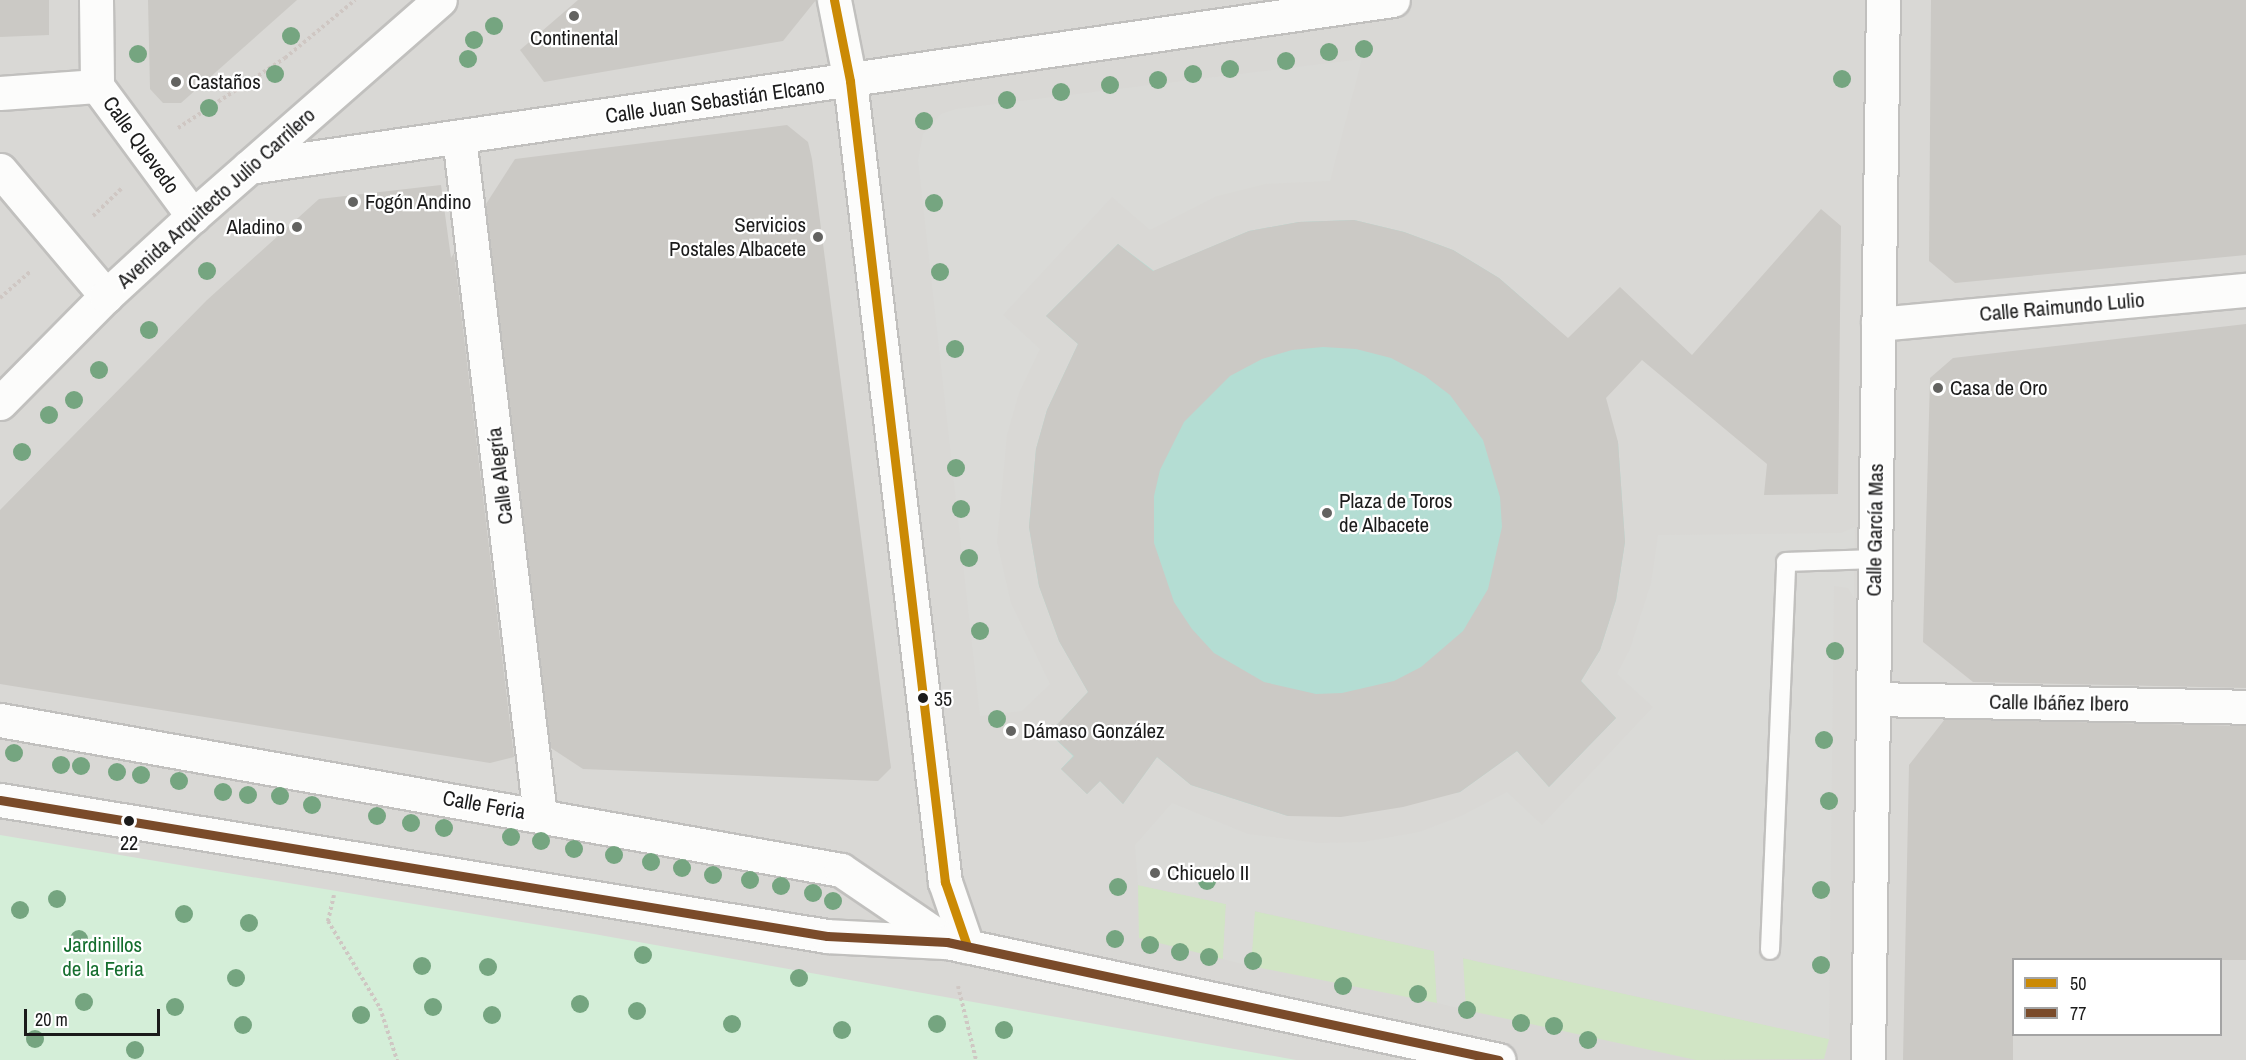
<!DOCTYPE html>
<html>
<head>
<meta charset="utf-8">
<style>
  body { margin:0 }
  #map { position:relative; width:2246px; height:1060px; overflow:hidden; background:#eae9e4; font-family:"Archivo Narrow",sans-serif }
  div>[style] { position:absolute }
  .residential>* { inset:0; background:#d9d8d5 }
  .grass>* { inset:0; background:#d1e5c5 }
  .park>* { inset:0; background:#d4eed8 }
  .pitch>* { inset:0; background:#b4ddd3 }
  .parking>* { inset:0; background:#dadad7 }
  .building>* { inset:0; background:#cbc9c5 }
  .path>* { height:4px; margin-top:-2px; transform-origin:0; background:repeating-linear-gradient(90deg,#cfc7c3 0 3px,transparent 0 6px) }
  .roads { filter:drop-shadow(2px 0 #c1c0be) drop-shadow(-2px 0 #c1c0be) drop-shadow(0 2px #c1c0be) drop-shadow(0 -2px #c1c0be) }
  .service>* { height:18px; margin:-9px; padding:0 9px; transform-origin:9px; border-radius:9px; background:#fcfcfb }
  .minor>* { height:33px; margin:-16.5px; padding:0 16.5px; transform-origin:16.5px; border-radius:16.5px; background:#fcfcfb }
  .tertiary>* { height:33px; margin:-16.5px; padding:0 16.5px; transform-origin:16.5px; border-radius:16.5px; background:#fcfcfb }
  .bus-1>* { height:9px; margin:-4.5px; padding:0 4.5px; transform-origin:4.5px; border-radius:4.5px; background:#cb8a05 }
  .bus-2>* { height:9px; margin:-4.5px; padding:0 4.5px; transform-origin:4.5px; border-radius:4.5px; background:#7a4b2a }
  .trees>* { width:18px; height:18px; margin:-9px; border-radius:50%; background:#75a580 }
  .dots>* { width:16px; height:16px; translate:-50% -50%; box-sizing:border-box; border:3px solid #fff; border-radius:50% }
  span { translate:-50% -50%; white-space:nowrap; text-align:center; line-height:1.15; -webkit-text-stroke:4.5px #fff; paint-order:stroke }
  .bus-label { font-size:20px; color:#1b1b1b }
  .left { translate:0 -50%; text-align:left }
  .poi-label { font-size:21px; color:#1b1b1b }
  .right { translate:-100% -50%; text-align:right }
  .street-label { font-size:21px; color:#1b1b1b }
  .park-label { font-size:21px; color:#156e2e }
  .legend { position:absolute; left:2012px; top:958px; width:210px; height:78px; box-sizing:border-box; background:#fff; border:2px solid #a4a4a4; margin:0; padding:8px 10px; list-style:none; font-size:18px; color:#1b1b1b }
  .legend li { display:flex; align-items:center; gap:12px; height:30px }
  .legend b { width:30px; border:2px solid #a4a4a4 }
  .scale { position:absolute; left:24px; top:1009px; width:136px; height:27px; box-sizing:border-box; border:3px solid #1b1b1b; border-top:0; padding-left:8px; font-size:18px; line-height:21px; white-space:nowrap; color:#1b1b1b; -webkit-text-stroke:4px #fff; paint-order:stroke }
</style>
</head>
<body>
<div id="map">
  <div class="residential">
    <i style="clip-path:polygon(evenodd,0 0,2246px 0,2246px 1060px,0 1060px,0 0,2014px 960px,2220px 960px,2220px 1034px,2014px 1034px,2014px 960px)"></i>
  </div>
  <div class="grass">
    <i style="clip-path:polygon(1138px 885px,1226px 904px,1223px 959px,1139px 938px)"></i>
    <i style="clip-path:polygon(1254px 911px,1434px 951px,1437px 1003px,1251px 966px)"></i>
    <i style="clip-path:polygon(1462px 958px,1829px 1039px,1824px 1059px,1696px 1060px,1466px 1010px)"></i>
  </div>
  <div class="park">
    <i style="clip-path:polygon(0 835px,594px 934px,1296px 1060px,0 1060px)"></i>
  </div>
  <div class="pitch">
    <i style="clip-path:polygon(1354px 220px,1404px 232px,1453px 250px,1499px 278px,1545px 318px,1618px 442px,1625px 542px,1616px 600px,1600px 650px,1581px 681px,1616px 718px,1549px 787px,1517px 751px,1460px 792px,1288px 816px,1191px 785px,1157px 757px,1123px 804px,1100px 781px,1087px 794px,1061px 769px,1073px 756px,1049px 733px,1088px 692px,1059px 641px,1039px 586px,1029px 527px,1036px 449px,1047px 410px,1078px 344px,1046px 316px,1118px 244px,1154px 271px,1249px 231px,1299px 222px)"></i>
  </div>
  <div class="parking">
    <i style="clip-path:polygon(1362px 59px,1330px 181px,1265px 184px,1217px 196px,1150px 230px,1112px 197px,1003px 315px,1040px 349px,1019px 393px,1007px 435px,997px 542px,1011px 603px,1050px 684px,1022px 711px,980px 716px,918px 160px,923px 134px,941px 114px,956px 109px)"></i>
    <i style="clip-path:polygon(1855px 527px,1854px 598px,1848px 588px,1834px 586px,1829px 1039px,1463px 958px,1466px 1010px,1437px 1003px,1434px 951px,1255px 911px,1251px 966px,1223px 959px,1226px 904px,1138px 885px,1135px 845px,1172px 803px,1248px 834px,1319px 843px,1363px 842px,1419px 832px,1461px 816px,1507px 792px,1542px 825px,1653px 707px,1617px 674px,1630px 649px,1651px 583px,1658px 535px,1841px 533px)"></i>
  </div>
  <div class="building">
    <i style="clip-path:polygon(0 0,49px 0,49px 35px,0 37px)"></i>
    <i style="clip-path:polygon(148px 0,297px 0,181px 103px,163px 103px,150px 89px)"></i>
    <i style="clip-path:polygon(578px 0,816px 0,783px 41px,544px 82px,520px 50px)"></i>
    <i style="clip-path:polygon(1931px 0,2246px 0,2246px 255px,1955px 283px,1929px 261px)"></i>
    <i style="clip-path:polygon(787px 125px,808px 142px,812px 159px,891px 768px,878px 781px,583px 769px,551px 748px,486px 204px,515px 159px)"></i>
    <i style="clip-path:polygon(441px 185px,451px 258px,454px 253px,514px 757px,490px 763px,0 684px,0 510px,207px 300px,319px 199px)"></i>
    <i style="clip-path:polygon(evenodd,1821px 209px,1841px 226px,1838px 494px,1764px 495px,1767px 464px,1642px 360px,1606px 398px,1618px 442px,1625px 542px,1616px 600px,1600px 650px,1581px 681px,1616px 718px,1549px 787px,1517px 751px,1460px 792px,1403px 807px,1341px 817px,1288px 816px,1191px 785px,1157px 757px,1123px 804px,1100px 781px,1087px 794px,1061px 769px,1074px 756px,1049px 733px,1088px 692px,1059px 641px,1039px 586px,1029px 527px,1036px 449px,1047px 410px,1078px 344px,1046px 316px,1118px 244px,1153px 271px,1249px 231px,1299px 222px,1354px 220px,1404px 232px,1453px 250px,1499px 278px,1568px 338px,1620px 287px,1692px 355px,1821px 209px,1323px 347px,1356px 349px,1391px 358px,1425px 376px,1450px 395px,1483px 440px,1500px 497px,1502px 527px,1488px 589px,1463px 631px,1421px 667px,1394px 681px,1342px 693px,1316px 694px,1264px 682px,1214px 653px,1192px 629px,1174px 602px,1154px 543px,1154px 496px,1160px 470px,1184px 422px,1230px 376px,1262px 359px,1292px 350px,1323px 347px)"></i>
    <i style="clip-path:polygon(2246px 324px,2246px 688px,1973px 682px,1923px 642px,1930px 378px,1953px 358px)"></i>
    <i style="clip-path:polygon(1945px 719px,2246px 726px,2246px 960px,2013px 960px,2013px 1060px,1903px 1060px,1909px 765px)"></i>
  </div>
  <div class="path">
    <i style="left:178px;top:128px;width:128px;rotate:-33.2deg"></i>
    <i style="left:285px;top:58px;width:91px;rotate:-39.6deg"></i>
    <i style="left:93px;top:216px;width:40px;rotate:-44deg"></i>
    <i style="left:0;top:298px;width:41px;rotate:-41.1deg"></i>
    <i style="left:334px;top:895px;width:27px;rotate:103deg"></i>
    <i style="left:328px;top:921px;width:101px;rotate:59.1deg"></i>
    <i style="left:380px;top:1008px;width:55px;rotate:71.9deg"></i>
    <i style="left:958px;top:986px;width:76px;rotate:76.3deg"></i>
  </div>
  <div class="roads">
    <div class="service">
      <i style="left:1770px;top:950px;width:388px;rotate:-87.6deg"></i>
      <i style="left:1786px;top:562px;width:89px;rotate:-1.9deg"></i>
    </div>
    <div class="minor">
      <i style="left:96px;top:0;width:86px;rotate:89.3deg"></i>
      <i style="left:97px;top:86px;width:162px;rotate:53.6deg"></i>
      <i style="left:193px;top:216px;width:328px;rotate:-41.2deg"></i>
      <i style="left:834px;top:0;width:83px;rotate:78.8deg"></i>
      <i style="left:850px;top:81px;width:807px;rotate:83.24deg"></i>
      <i style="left:945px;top:882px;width:68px;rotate:71deg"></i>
      <i style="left:0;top:93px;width:97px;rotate:-4.1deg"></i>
      <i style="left:459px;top:137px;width:683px;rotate:83.19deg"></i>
      <i style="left:249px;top:167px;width:1156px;rotate:-8.31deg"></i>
      <i style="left:0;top:170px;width:165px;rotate:49.9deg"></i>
      <i style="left:1878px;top:324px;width:370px;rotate:-5.3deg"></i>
      <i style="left:1873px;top:699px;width:373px;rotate:1.2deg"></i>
      <i style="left:0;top:720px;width:854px;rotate:10.11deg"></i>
      <i style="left:841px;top:870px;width:128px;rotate:34.2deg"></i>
      <i style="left:0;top:800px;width:838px;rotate:9.34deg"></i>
      <i style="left:827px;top:936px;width:120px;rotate:2.9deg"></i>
      <i style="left:947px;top:942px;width:564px;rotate:12.07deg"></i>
      <i style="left:1868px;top:1060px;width:1060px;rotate:-89.19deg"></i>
    </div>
    <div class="tertiary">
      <i style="left:0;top:403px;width:151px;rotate:-45.3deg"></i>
      <i style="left:106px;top:296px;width:118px;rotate:-42.6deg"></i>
    </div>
  </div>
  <div class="bus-1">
    <i style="left:834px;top:0;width:83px;rotate:78.8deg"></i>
    <i style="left:850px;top:81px;width:807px;rotate:83.24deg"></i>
    <i style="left:945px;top:882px;width:68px;rotate:71deg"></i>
  </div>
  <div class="bus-2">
    <i style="left:0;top:800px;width:838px;rotate:9.34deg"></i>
    <i style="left:827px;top:936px;width:120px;rotate:2.9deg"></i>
    <i style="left:947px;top:942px;width:564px;rotate:12.07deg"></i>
  </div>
  <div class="trees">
    <i style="left:494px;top:26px"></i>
    <i style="left:291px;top:36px"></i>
    <i style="left:474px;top:40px"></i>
    <i style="left:1364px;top:49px"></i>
    <i style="left:1329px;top:52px"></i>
    <i style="left:138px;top:54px"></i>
    <i style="left:468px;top:59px"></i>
    <i style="left:1286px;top:61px"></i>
    <i style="left:1230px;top:69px"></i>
    <i style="left:275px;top:74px"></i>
    <i style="left:1193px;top:74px"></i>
    <i style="left:1842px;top:79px"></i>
    <i style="left:1158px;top:80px"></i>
    <i style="left:1110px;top:85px"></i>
    <i style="left:1061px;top:92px"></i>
    <i style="left:1007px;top:100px"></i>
    <i style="left:209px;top:108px"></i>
    <i style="left:924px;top:121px"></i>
    <i style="left:934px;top:203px"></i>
    <i style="left:207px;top:271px"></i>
    <i style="left:940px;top:272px"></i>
    <i style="left:149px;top:330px"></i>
    <i style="left:955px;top:349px"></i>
    <i style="left:99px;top:370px"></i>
    <i style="left:74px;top:400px"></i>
    <i style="left:49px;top:415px"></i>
    <i style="left:22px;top:452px"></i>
    <i style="left:956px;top:468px"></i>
    <i style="left:961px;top:509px"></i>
    <i style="left:969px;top:558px"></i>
    <i style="left:980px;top:631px"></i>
    <i style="left:1835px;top:651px"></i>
    <i style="left:997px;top:719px"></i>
    <i style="left:1824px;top:740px"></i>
    <i style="left:14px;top:753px"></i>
    <i style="left:61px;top:765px"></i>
    <i style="left:81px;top:766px"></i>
    <i style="left:117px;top:772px"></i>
    <i style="left:141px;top:775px"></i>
    <i style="left:179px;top:781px"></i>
    <i style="left:223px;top:792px"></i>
    <i style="left:248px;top:795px"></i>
    <i style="left:280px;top:796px"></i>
    <i style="left:1829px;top:801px"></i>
    <i style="left:312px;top:805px"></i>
    <i style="left:377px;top:816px"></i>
    <i style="left:411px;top:823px"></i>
    <i style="left:444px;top:828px"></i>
    <i style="left:511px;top:837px"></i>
    <i style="left:541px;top:841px"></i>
    <i style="left:574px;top:849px"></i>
    <i style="left:614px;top:855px"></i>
    <i style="left:651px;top:862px"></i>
    <i style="left:682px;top:868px"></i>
    <i style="left:713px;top:875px"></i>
    <i style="left:750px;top:880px"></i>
    <i style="left:1207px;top:881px"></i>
    <i style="left:781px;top:886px"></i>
    <i style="left:1118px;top:887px"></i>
    <i style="left:1821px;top:890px"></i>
    <i style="left:813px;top:893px"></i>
    <i style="left:57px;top:899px"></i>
    <i style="left:833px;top:901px"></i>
    <i style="left:20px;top:910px"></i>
    <i style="left:184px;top:914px"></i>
    <i style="left:249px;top:923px"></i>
    <i style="left:79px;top:939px"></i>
    <i style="left:1115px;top:939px"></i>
    <i style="left:1150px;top:945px"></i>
    <i style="left:1180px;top:952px"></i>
    <i style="left:643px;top:955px"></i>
    <i style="left:1209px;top:957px"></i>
    <i style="left:1253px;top:961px"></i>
    <i style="left:1821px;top:965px"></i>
    <i style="left:422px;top:966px"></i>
    <i style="left:488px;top:967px"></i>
    <i style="left:236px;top:978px"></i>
    <i style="left:799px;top:978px"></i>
    <i style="left:1343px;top:986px"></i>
    <i style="left:1418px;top:994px"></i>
    <i style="left:84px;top:1002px"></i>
    <i style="left:580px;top:1004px"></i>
    <i style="left:175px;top:1007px"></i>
    <i style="left:433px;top:1007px"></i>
    <i style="left:1467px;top:1010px"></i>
    <i style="left:637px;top:1011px"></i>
    <i style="left:361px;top:1015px"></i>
    <i style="left:492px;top:1015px"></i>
    <i style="left:1521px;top:1023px"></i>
    <i style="left:732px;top:1024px"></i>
    <i style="left:937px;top:1024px"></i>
    <i style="left:243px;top:1025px"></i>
    <i style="left:1554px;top:1026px"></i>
    <i style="left:842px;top:1030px"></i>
    <i style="left:1004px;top:1030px"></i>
    <i style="left:35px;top:1039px"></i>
    <i style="left:1588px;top:1040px"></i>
    <i style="left:135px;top:1050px"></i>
  </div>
  <div class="dots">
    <i style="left:574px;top:16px;background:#636361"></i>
    <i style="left:176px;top:82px;background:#636361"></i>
    <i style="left:353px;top:202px;background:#636361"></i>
    <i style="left:297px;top:227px;background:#636361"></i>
    <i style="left:818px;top:237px;background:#636361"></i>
    <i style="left:1938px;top:388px;background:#636361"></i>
    <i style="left:1327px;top:513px;background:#636361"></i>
    <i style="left:923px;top:698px;background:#1b1b1b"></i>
    <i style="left:1011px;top:731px;background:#636361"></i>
    <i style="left:129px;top:821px;background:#1b1b1b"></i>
    <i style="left:1155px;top:873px;background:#636361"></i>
  </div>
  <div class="bus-label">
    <span class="left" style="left:934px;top:698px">35</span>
    <span style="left:129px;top:842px">22</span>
  </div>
  <div class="poi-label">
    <span style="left:574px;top:38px">Continental</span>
    <span class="left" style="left:188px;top:82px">Castaños</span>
    <span class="left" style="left:365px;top:202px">Fogón Andino</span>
    <span class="right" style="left:806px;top:237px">Servicios<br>Postales Albacete</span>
    <span class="right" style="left:285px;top:227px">Aladino</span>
    <span class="left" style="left:1950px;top:388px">Casa de Oro</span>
    <span class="left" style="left:1339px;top:513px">Plaza de Toros<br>de Albacete</span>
    <span class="left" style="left:1023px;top:731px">Dámaso González</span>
    <span class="left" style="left:1167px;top:873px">Chicuelo II</span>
  </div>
  <div class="street-label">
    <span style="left:715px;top:101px;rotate:-8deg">Calle Juan Sebastián Elcano</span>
    <span style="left:141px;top:145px;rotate:54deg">Calle Quevedo</span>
    <span style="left:216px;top:198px;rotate:-42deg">Avenida Arquitecto Julio Carrilero</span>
    <span style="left:2062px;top:307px;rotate:-5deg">Calle Raimundo Lulio</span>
    <span style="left:500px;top:476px;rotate:-97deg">Calle Alegría</span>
    <span style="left:1875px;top:530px;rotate:-89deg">Calle García Mas</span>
    <span style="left:2059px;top:703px;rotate:1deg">Calle Ibáñez Ibero</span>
    <span style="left:484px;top:805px;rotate:10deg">Calle Feria</span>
  </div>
  <div class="park-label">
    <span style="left:103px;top:957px">Jardinillos<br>de la Feria</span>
  </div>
  <ul class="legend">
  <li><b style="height:8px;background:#cb8a05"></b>50</li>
  <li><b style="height:8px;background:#7a4b2a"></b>77</li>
  </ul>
  <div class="scale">20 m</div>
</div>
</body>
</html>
